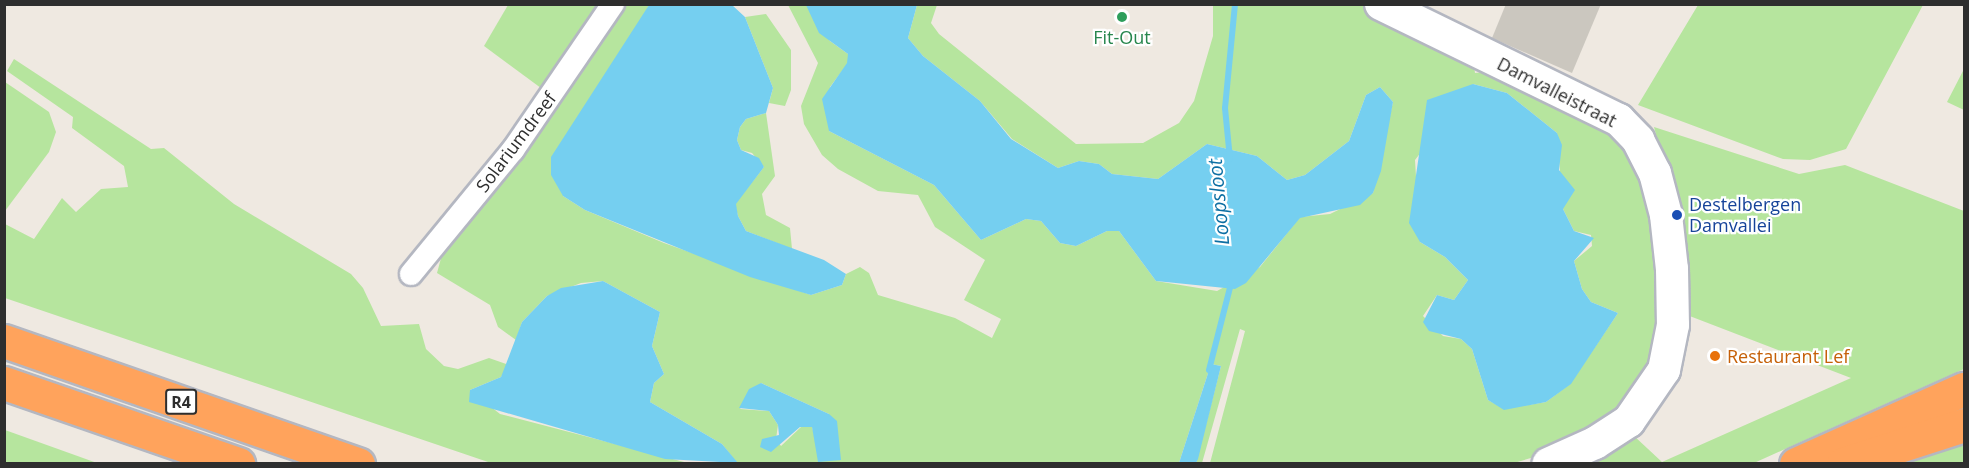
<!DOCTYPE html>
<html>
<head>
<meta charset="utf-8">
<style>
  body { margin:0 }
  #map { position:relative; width:1969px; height:468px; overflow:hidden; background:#efe9e1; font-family:"Open Sans",sans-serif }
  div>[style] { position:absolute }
  .green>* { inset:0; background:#b6e59e }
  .water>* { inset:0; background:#75cff0 }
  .stream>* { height:6px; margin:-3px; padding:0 3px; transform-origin:3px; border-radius:3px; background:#75cff0 }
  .building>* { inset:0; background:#cbc7bf }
  .roads { filter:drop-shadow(2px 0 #b4b7c1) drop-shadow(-2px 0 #b4b7c1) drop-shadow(0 2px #b4b7c1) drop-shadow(0 -2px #b4b7c1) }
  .street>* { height:22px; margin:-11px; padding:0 11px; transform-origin:11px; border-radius:11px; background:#fff }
  .secondary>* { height:32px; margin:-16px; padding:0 16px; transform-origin:16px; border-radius:16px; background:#fff }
  .highway>* { height:33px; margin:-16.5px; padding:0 16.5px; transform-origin:16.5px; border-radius:16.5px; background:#ffa35c }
  .dots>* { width:16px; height:16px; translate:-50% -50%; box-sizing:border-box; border:3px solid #fff; border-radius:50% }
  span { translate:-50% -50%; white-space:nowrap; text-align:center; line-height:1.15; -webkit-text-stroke:4.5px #fff; paint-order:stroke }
  .shield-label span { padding:2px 4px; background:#fff; border:2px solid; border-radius:4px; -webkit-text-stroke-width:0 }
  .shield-label { font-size:16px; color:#2e2e2e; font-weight:700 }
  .leisure-label { font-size:18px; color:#27864d }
  .street-label { font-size:18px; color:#2e2e2e }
  .transit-label { font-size:18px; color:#164399 }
  .left { translate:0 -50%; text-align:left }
  .food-label { font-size:18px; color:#c56008 }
  .water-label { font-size:20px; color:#0d6fa3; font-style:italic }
  .frame { position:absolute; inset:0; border:6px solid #2e2e2e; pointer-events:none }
</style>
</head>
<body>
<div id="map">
  <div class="green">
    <i style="clip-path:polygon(evenodd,806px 4px,830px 41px,848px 54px,848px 63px,830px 87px,829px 131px,934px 185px,981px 240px,1026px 219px,1041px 221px,1060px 243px,1076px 246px,1107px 231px,1119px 231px,1156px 281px,1217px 291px,1260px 267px,1300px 217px,1330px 214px,1373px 193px,1393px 102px,1380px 87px,1366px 95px,1349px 141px,1305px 175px,1287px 180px,1257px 156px,1207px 144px,1158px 179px,1112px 174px,1099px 164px,1079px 161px,1058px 168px,1012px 139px,980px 101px,923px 56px,908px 38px,917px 5px,937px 5px,931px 23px,939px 34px,1076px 144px,1143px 143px,1179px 123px,1194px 101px,1213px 36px,1213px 5px,1366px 4px,1474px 66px,1475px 73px,1485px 72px,1625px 140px,1652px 191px,1662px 337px,1636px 397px,1564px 448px,1514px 463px,1210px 463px,1245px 331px,1240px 329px,1202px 463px,1196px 463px,1221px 366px,1211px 364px,1179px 463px,738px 464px,722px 444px,650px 402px,654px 383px,664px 374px,652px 346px,660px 312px,603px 281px,581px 283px,547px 296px,522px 322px,516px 340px,498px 327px,490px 305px,437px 273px,443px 251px,622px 5px,649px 5px,563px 196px,585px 210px,664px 243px,811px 295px,842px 285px,846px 274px,860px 267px,869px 273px,878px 295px,955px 318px,992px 338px,1001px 319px,964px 300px,985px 260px,935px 227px,918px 195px,878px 191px,838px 169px,822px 155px,804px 124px,801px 106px,818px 63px,788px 5px,806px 4px,1473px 84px,1507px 93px,1557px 133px,1563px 209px,1574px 231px,1591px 235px,1592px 246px,1574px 261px,1582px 289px,1591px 302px,1618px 313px,1570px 384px,1546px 402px,1504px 409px,1488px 400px,1472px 349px,1461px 339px,1443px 336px,1423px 316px,1437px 295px,1454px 300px,1468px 280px,1445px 257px,1420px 242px,1415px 160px,1473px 84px,806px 4px,761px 383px,829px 414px,817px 445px,812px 427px,801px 427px,781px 446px,776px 439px,778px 425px,769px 411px,740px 409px,761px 383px)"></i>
    <i style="clip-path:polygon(508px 5px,602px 5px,545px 91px,484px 46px)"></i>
    <i style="clip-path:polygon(1698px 5px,1698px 4px,1923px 5px,1846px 149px,1810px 160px,1783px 159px,1638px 105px)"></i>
    <i style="clip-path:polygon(766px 14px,791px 50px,791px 90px,785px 106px,769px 103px,773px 88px,745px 17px)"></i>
    <i style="clip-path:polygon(14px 59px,151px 149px,164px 148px,234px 204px,351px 274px,363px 288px,381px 326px,419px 324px,426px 349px,444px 366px,458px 369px,489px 358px,509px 365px,501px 377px,470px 390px,500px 414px,688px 463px,491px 463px,5px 298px,5px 224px,34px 239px,62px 198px,76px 212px,101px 189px,128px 187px,124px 166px,72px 128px,73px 117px,7px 71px)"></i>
    <i style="clip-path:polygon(1964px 69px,1964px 110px,1947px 102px)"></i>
    <i style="clip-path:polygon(5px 82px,49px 112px,56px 132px,49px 152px,5px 211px)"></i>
    <i style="clip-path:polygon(766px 113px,775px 176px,762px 194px,766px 215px,790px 228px,792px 249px,746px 231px,738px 216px,735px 204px,764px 167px,752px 153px,741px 150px,737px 140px,740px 127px,746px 119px)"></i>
    <i style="clip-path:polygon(1654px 127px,1799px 174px,1845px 165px,1964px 211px,1964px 369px,1754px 463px,1575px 464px,1633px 435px,1662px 462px,1851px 378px,1687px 315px,1673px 201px)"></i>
    <i style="clip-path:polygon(5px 430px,97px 463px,5px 463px)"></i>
    <i style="clip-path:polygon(1964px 440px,1964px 463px,1894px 464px)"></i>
  </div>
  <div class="water">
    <i style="clip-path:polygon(649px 5px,732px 5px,745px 17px,773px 88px,766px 113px,746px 119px,740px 127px,737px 140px,741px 150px,759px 158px,764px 167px,736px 204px,738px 216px,746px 231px,824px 260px,846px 274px,842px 285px,811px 295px,750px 277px,585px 210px,563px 196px,551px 175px,551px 157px)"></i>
    <i style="clip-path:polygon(806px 5px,917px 5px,908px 38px,923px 56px,980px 101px,1011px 139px,1058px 168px,1079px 161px,1099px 164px,1112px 174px,1158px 179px,1207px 144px,1257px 156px,1287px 180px,1305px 175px,1349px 141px,1366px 95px,1380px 87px,1393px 102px,1381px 171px,1373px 193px,1360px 205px,1300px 218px,1246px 283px,1235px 289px,1156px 281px,1119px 231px,1107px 231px,1076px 246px,1060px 243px,1041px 221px,1026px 219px,981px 240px,934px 185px,829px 131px,822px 99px,847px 63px,848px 54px,819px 33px)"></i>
    <i style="clip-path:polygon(1473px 84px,1507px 93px,1557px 133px,1562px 145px,1559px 170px,1575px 190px,1563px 209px,1574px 231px,1594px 238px,1574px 261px,1582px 289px,1591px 302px,1618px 313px,1571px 384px,1546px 402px,1504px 410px,1488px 400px,1472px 349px,1461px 339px,1429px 331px,1423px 322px,1437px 295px,1454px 300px,1468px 280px,1445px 257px,1420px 242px,1409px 223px,1427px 100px)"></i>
    <i style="clip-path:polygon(603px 281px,660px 312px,652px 346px,664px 374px,654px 383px,650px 402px,722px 444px,738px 463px,665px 459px,469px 402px,470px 390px,501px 377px,522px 322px,547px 296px,561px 288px)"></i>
    <i style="clip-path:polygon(1211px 364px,1221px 366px,1198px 459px,1196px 463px,1179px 463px)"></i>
    <i style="clip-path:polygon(761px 383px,829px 414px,837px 421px,841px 460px,818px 462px,812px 427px,800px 427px,771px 452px,760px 447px,762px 439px,779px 435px,778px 425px,769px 411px,739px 408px,749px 389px)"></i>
  </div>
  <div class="stream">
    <i style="left:1230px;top:159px;width:51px;rotate:-95.6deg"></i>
    <i style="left:1225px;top:108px;width:104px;rotate:-84.5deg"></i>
    <i style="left:1209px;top:370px;width:89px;rotate:-75.7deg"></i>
  </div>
  <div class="building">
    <i style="clip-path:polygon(1506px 4px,1601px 4px,1572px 73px,1492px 38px)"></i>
  </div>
  <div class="roads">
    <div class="street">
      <i style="left:411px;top:274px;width:161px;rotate:-50.6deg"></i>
      <i style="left:513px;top:150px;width:177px;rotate:-55.6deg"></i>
    </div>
    <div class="secondary">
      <i style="left:1381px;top:4px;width:265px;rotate:26deg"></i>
      <i style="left:1619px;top:120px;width:28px;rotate:46deg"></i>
      <i style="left:1638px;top:140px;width:37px;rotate:63deg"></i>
      <i style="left:1655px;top:173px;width:43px;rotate:75.3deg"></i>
      <i style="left:1666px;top:215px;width:54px;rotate:83.7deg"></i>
      <i style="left:1672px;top:269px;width:56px;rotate:89deg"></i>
      <i style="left:1673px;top:325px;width:46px;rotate:101.3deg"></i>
      <i style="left:1664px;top:370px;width:62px;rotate:124.5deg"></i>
      <i style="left:1629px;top:421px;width:40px;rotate:147.1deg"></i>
      <i style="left:1595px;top:443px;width:51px;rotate:155.9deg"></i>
    </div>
    <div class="highway">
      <i style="left:4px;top:341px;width:375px;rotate:19.2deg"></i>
      <i style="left:4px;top:383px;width:248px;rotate:19.1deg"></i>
      <i style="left:1796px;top:464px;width:184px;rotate:-24.1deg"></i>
      <i style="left:1843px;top:464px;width:127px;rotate:-17.9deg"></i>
    </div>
  </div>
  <div class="dots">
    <i style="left:1122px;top:17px;background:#2e9e5b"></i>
    <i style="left:1677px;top:215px;background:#1a4fb4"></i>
    <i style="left:1715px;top:356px;background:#e8710a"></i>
  </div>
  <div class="shield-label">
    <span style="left:181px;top:402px">R4</span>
  </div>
  <div class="leisure-label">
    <span style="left:1122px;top:37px">Fit-Out</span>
  </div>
  <div class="street-label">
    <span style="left:1557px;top:92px;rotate:27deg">Damvalleistraat</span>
    <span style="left:516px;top:142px;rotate:-53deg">Solariumdreef</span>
  </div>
  <div class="transit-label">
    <span class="left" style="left:1689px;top:215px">Destelbergen<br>Damvallei</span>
  </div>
  <div class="food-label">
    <span class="left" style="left:1727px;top:356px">Restaurant Lef</span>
  </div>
  <div class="water-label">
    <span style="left:1218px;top:202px;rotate:-95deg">Loopsloot</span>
  </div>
  <div class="frame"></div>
</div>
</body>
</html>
